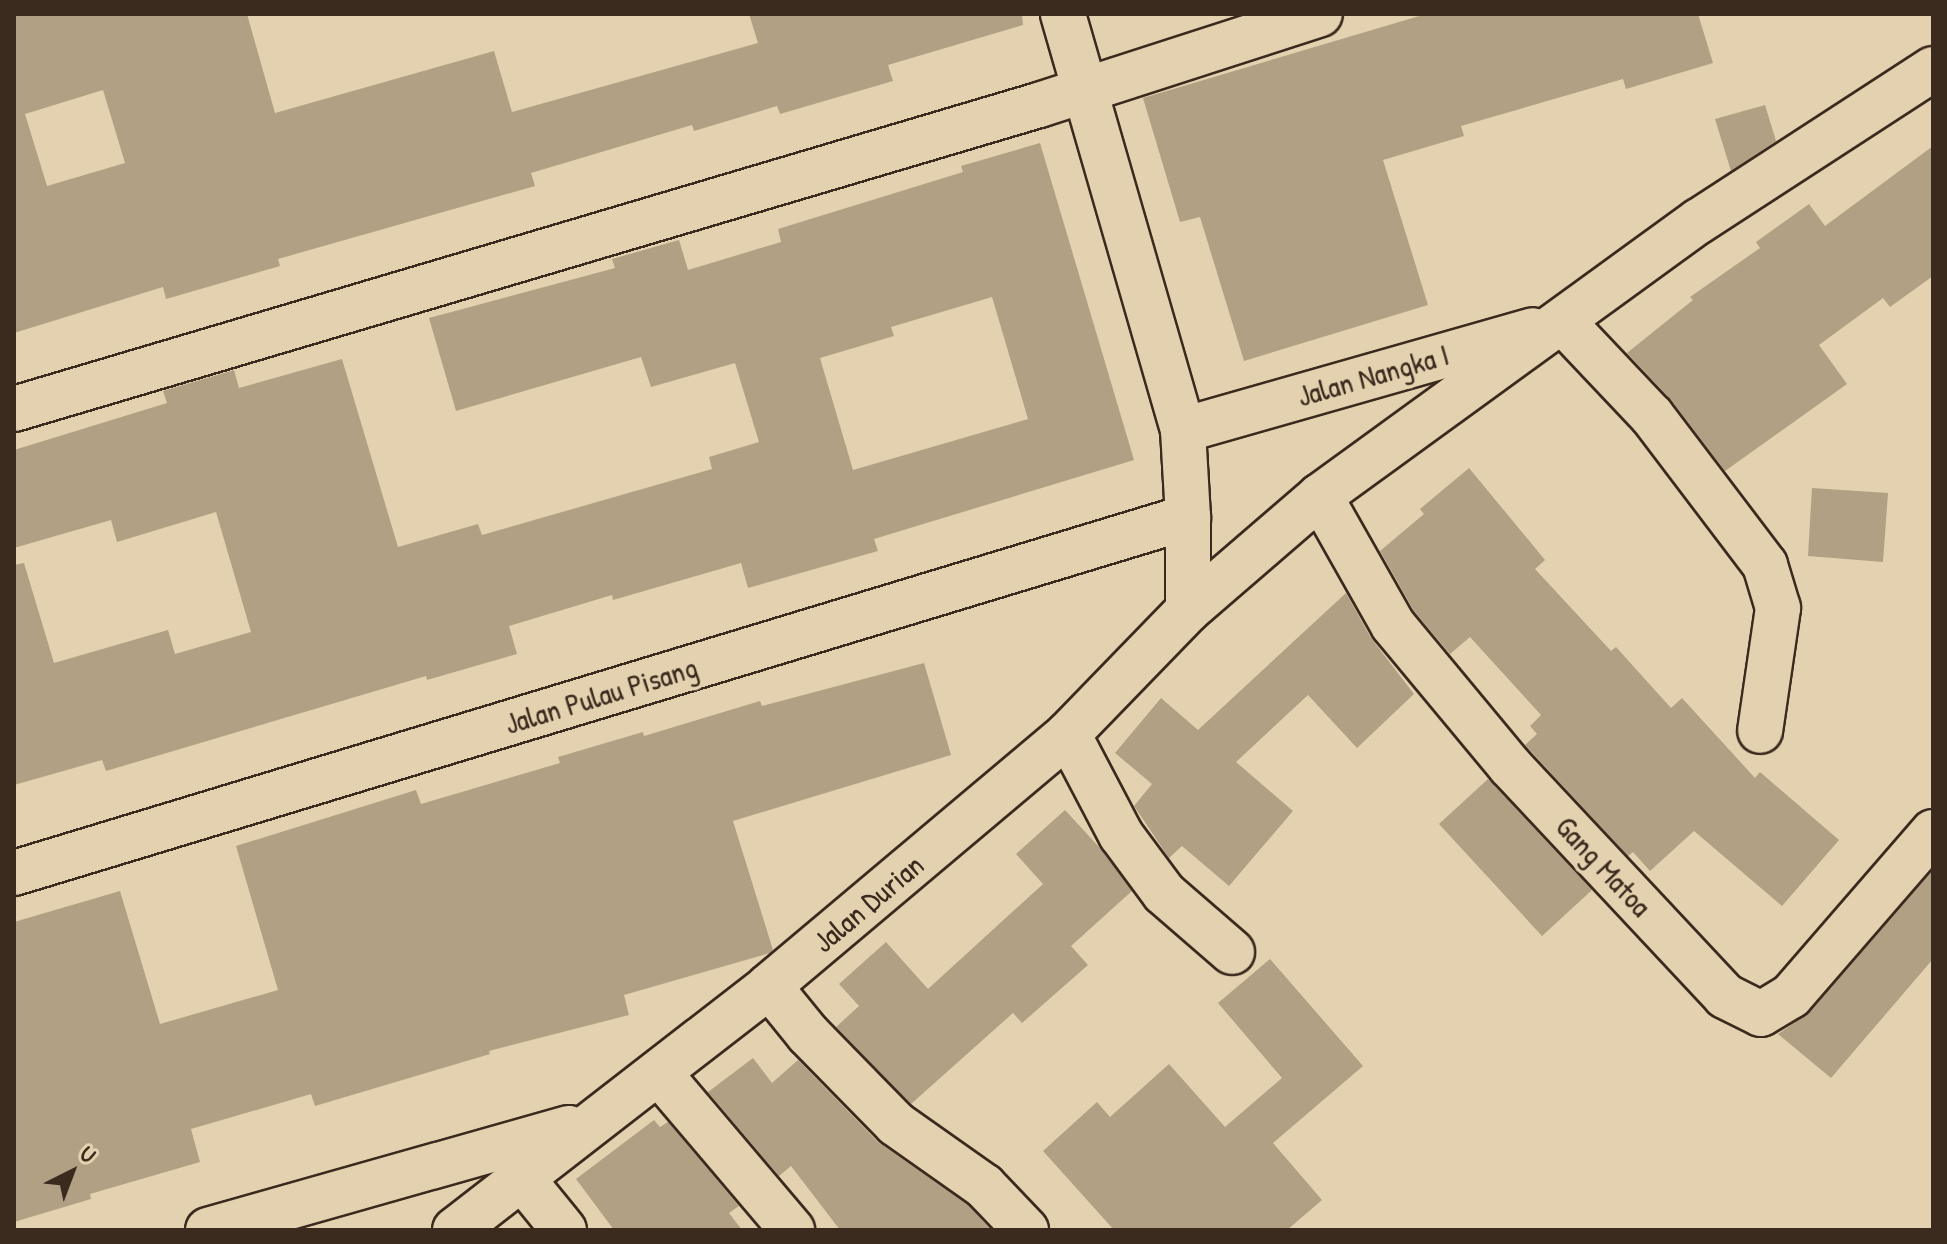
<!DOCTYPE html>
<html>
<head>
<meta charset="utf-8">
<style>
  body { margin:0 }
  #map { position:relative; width:1947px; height:1244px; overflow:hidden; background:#e4d1af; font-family:"Patrick Hand",sans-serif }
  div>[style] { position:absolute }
  .building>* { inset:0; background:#b2a084 }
  .roads { filter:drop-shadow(2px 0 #3b2a1e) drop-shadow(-2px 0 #3b2a1e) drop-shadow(0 2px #3b2a1e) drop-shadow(0 -2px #3b2a1e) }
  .minor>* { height:44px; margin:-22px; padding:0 22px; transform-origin:22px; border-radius:22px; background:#e4d1af }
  span { translate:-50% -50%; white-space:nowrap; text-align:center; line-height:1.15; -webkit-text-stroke:7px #e4d1af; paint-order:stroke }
  .street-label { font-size:30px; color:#3b2a1e }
  .frame { position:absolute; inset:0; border:16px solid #3b2a1e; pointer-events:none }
  .north { position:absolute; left:32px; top:1132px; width:80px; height:80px; -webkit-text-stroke:6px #e4d1af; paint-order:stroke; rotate:42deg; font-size:22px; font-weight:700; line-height:32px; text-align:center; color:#3b2a1e }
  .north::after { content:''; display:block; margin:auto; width:28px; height:36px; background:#3b2a1e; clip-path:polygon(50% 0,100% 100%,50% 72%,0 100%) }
</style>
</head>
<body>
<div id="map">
  <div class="building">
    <i style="clip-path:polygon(evenodd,14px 14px,247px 14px,275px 113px,494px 51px,512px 112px,758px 43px,749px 14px,1022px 14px,1023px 25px,888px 65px,893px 81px,780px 114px,777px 106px,694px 131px,692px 125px,531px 173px,535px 186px,278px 259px,280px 266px,166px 299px,163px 287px,14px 333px,14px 14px,103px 90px,125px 163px,47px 186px,25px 114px,103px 90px)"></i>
    <i style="clip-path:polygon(1426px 14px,1698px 14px,1713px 63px,1626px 89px,1623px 79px,1461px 126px,1464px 136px,1383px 160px,1428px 305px,1244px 361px,1200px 217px,1180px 222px,1143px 98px)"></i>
    <i style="clip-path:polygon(1765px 105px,1776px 141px,1731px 171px,1715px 119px)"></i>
    <i style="clip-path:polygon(evenodd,1040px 143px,1134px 460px,874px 539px,878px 551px,748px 588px,741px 563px,613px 600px,612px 595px,509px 626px,517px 654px,427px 680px,426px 676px,106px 771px,102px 760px,14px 785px,14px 565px,24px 563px,54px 663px,168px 630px,175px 654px,251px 632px,216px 512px,117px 542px,111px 520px,14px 548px,14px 450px,167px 403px,163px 391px,234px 370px,239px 388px,342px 359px,398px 547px,478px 524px,482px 535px,712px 469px,709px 457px,759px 442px,735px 363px,651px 387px,641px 357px,456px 411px,429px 318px,615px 268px,612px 259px,679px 240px,688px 270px,781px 242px,778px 229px,963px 172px,961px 166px,1040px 143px,992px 297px,1028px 419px,853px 470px,820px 358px,894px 336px,891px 327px,992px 297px)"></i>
    <i style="clip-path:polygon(1933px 146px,1933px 276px,1890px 307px,1883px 298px,1819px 345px,1847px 384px,1725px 471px,1672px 401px,1627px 353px,1693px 300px,1690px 297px,1760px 248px,1756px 242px,1809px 204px,1825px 226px)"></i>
    <i style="clip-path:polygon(1469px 468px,1545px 560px,1535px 569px,1611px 651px,1616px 647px,1671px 708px,1682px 698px,1755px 778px,1760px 772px,1839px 840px,1782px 906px,1694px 831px,1650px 871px,1633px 852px,1628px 856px,1525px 745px,1537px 734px,1530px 726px,1541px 715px,1470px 637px,1450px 654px,1414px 611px,1380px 551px,1424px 514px,1420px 509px)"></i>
    <i style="clip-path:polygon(1812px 488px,1888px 493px,1883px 562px,1808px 556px)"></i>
    <i style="clip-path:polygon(1346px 593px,1371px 638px,1414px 694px,1357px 748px,1308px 695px,1236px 762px,1293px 811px,1229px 886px,1182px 846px,1169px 858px,1134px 806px,1152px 784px,1115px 753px,1161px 698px,1198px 730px)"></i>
    <i style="clip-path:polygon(924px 663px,951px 755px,733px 821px,773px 950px,770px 953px,624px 995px,629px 1015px,489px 1051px,490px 1054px,315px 1106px,311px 1094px,191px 1129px,200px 1162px,90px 1194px,91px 1199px,14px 1222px,14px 922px,120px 891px,160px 1024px,278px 990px,236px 846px,416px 790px,421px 804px,560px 763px,558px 757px,643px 732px,644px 736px,760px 701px,762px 706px)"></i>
    <i style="clip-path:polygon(1488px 779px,1592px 890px,1542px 936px,1439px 824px)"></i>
    <i style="clip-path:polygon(1065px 810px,1099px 847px,1132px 891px,1071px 946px,1088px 965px,1022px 1023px,1013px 1013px,911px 1104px,836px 1027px,859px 1006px,839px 984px,886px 942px,928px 989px,1043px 884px,1016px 854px)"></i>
    <i style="clip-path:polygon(1933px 870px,1933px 959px,1831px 1078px,1778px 1034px,1810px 1012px)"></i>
    <i style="clip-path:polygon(1270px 959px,1363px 1066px,1273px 1143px,1322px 1200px,1287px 1230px,1114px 1230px,1043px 1151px,1097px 1102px,1110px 1117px,1169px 1064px,1225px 1127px,1282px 1078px,1218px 1003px)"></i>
    <i style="clip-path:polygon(753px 1058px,772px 1083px,798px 1060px,878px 1142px,968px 1205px,991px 1230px,840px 1230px,791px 1166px,779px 1176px,708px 1092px)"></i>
    <i style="clip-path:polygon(654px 1120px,660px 1127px,668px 1122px,739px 1206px,729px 1213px,742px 1230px,614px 1230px,576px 1179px)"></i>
  </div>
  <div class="roads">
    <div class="minor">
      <i style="left:1563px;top:322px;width:129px;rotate:46.6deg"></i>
      <i style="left:1652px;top:416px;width:187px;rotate:52.8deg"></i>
      <i style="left:1765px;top:565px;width:45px;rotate:73.2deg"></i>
      <i style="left:1778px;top:608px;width:124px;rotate:98.3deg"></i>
      <i style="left:14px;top:409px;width:1069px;rotate:-16.52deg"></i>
      <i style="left:1039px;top:105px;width:295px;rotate:-17.9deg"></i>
      <i style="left:1183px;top:430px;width:364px;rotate:-15.9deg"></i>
      <i style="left:1320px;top:496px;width:148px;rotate:60.5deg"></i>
      <i style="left:1393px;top:625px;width:183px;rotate:50.3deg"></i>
      <i style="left:1510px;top:766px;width:315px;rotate:46.9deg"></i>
      <i style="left:1725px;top:996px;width:40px;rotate:26.6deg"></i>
      <i style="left:1761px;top:1014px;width:35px;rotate:-31deg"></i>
      <i style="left:1791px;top:996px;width:217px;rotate:-49.1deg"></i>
      <i style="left:1188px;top:610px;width:174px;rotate:-40.8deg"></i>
      <i style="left:1320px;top:496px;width:468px;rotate:-36deg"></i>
      <i style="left:1699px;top:221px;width:279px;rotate:-33deg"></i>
      <i style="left:1068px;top:734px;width:114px;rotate:62.3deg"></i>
      <i style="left:1121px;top:835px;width:72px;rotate:53.4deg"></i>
      <i style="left:1164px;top:893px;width:90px;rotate:40.9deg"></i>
      <i style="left:14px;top:873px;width:1227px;rotate:-16.87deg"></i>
      <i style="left:769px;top:986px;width:62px;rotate:50.9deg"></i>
      <i style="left:808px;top:1034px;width:126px;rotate:45.6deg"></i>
      <i style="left:896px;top:1124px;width:108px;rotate:35.2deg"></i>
      <i style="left:984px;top:1186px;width:61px;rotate:46.3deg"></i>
      <i style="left:659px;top:1073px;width:206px;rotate:49.7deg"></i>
      <i style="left:521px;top:1177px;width:68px;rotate:50.9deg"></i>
      <i style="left:208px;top:1230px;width:375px;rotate:-15.8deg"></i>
      <i style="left:455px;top:1230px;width:398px;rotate:-37.8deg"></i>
      <i style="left:769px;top:986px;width:391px;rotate:-40.1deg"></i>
      <i style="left:1068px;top:734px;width:173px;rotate:-45.9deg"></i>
      <i style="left:1188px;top:610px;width:93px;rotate:-90deg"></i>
      <i style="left:1188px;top:517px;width:87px;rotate:-93.3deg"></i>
      <i style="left:1183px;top:430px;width:433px;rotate:-106.1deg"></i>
    </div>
  </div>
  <div class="street-label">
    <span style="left:1373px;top:375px;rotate:-16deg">Jalan Nangka I</span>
    <span style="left:601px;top:695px;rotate:-17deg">Jalan Pulau Pisang</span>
    <span style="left:1604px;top:866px;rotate:47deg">Gang Matoa</span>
    <span style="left:868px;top:903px;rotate:-40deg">Jalan Durian</span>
  </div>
  <div class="frame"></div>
  <div class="north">U</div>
</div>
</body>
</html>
